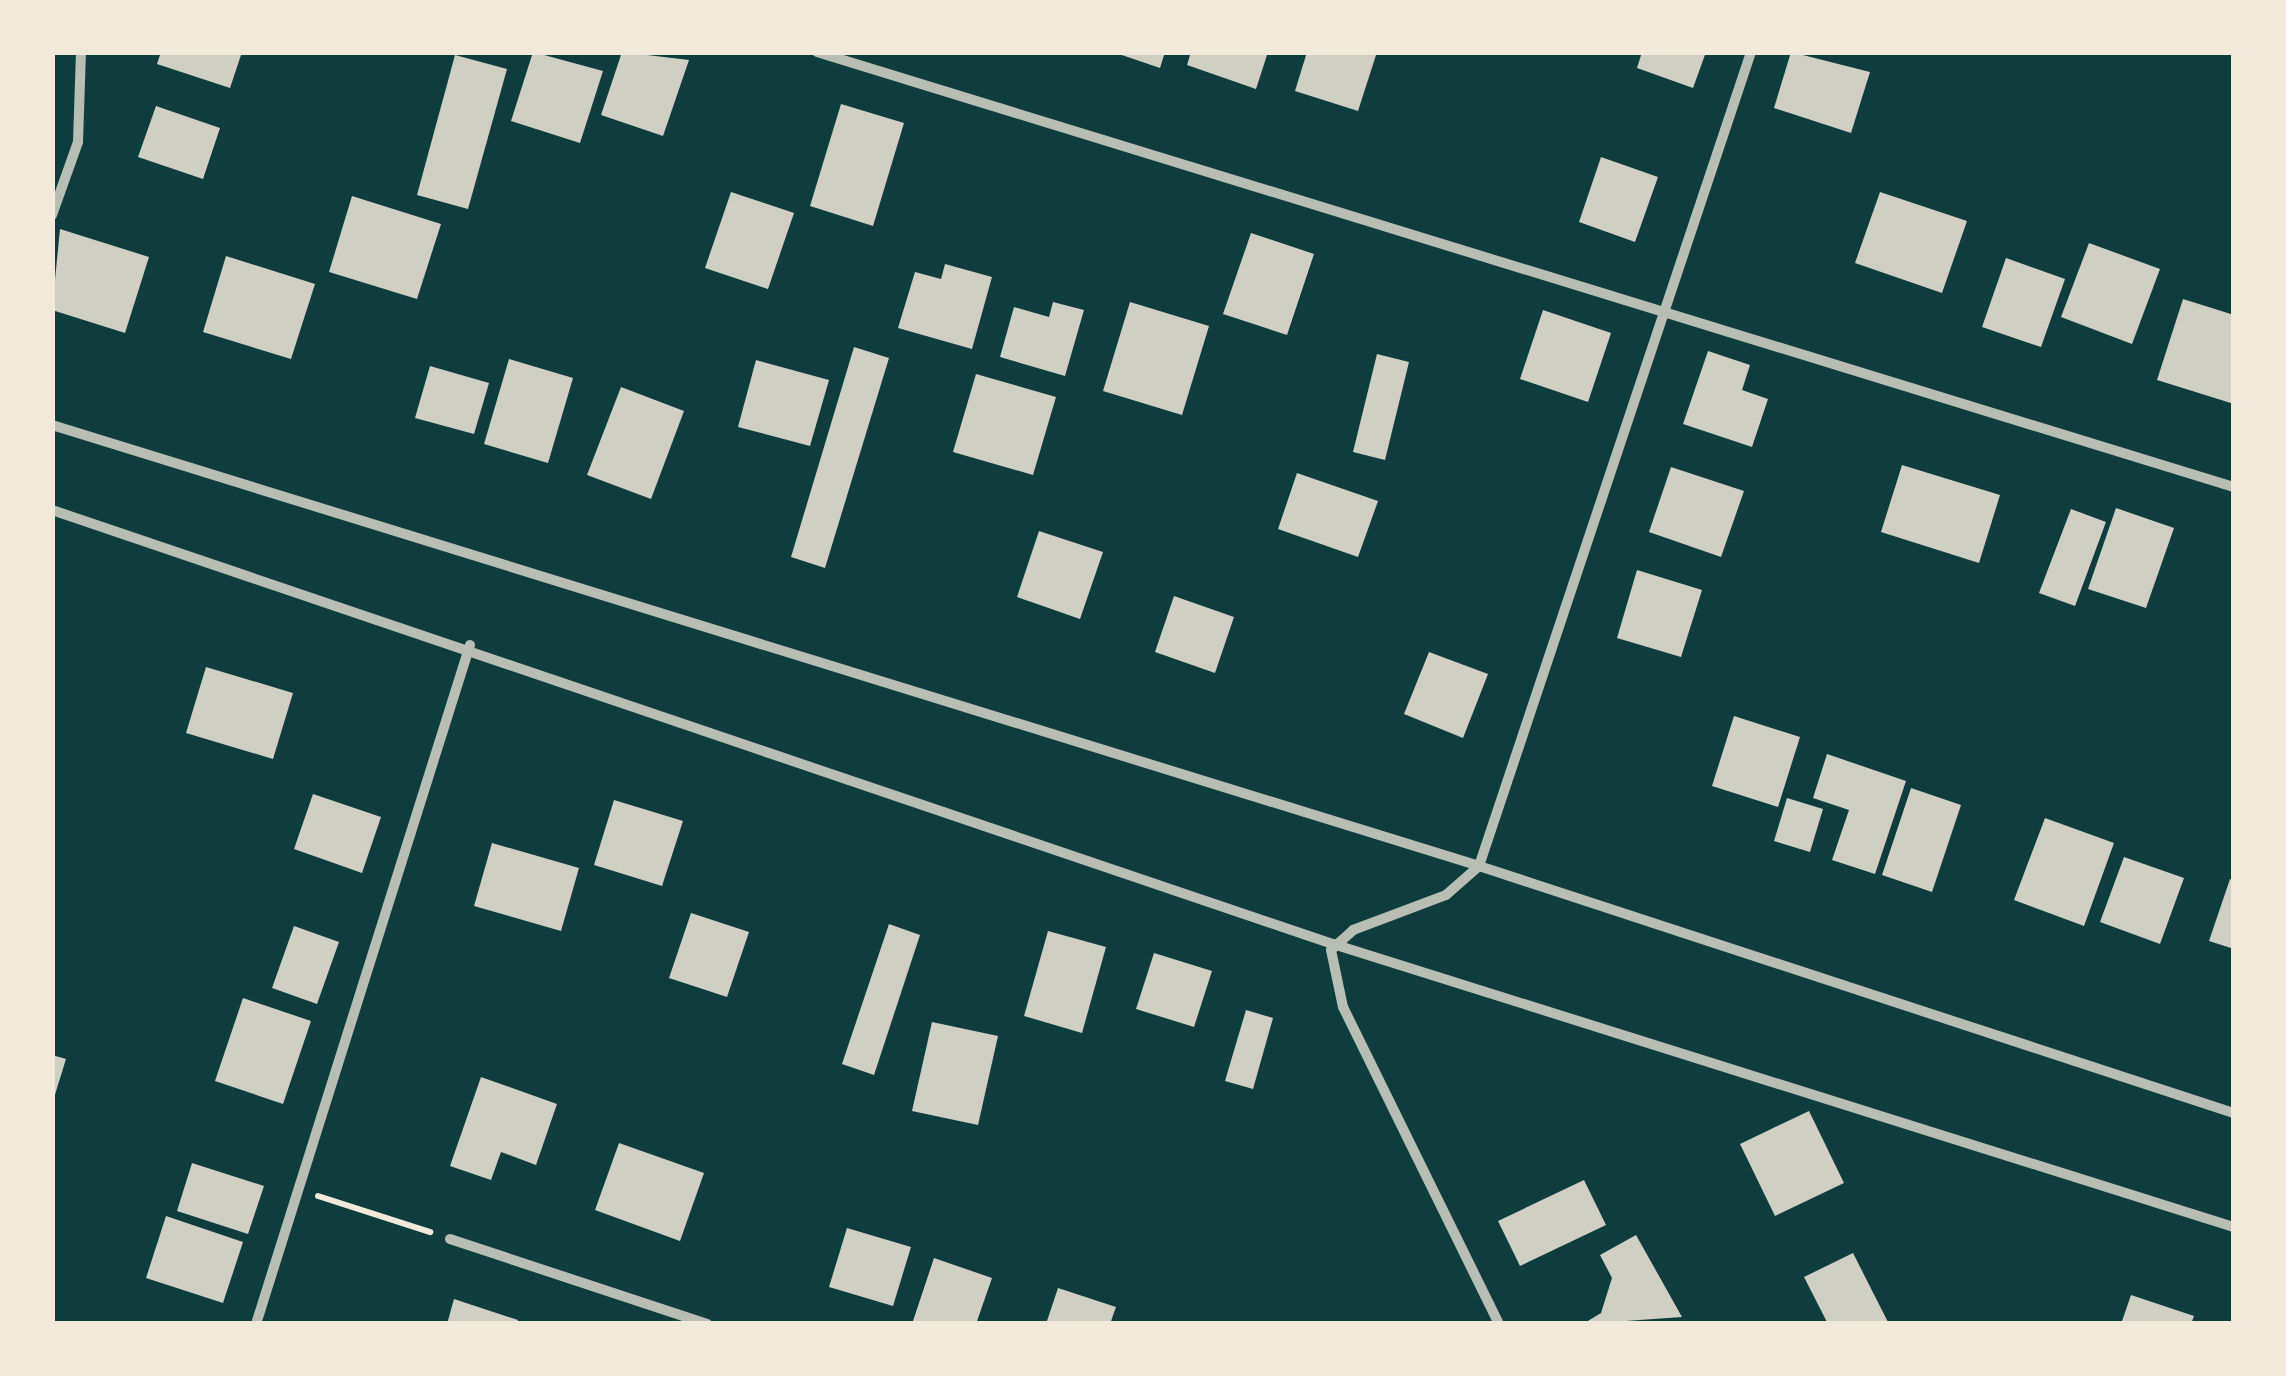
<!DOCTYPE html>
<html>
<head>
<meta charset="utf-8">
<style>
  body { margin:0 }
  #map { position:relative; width:2286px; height:1376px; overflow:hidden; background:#0f3d3e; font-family:"Roboto Serif",serif }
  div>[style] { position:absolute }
  .building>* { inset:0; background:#cfcfc3 }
  .path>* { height:6px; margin:-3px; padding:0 3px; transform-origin:3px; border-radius:3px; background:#f1e9da }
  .minor>* { height:10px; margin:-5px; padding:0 5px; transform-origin:5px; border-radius:5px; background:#b8beb3 }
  span { translate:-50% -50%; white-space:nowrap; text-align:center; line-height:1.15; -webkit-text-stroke:10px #f1e9da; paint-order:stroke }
  .frame { position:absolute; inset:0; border:55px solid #f1e9da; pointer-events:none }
</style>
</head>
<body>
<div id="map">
  <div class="building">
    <i style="clip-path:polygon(161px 52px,242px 52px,230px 88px,157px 64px)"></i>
    <i style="clip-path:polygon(533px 52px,603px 71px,580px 143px,511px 121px)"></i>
    <i style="clip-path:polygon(622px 52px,689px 60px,663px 136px,601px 115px)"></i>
    <i style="clip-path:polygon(1113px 52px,1165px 52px,1160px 68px)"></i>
    <i style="clip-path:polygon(1191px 52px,1268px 52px,1256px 89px,1187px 65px)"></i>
    <i style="clip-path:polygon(1307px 52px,1377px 52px,1358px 111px,1295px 91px)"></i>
    <i style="clip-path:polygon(1642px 52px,1706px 52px,1693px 88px,1637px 68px)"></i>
    <i style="clip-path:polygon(1791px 52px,1870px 72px,1851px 133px,1774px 108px)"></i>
    <i style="clip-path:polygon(455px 55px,507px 69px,468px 209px,417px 195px)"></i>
    <i style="clip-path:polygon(841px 104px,904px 123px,873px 226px,810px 206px)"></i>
    <i style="clip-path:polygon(156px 106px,220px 128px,203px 179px,138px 157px)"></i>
    <i style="clip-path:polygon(1601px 157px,1658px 177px,1635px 242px,1579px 222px)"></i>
    <i style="clip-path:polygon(731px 192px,794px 213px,768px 289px,705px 268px)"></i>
    <i style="clip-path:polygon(1880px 192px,1967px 221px,1942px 293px,1855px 263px)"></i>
    <i style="clip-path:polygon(352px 196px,441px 224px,417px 299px,329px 272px)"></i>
    <i style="clip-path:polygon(60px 229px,149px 257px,125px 333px,52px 310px)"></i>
    <i style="clip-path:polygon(1251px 233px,1314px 254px,1287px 335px,1223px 314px)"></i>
    <i style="clip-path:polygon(2089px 243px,2160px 269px,2132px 344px,2061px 317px)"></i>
    <i style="clip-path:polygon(226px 256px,315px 284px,291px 359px,203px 332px)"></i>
    <i style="clip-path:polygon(2006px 258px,2065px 279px,2041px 347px,1982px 327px)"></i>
    <i style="clip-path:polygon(945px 264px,992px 277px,972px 349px,898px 328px,915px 272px,941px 279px)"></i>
    <i style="clip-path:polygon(2183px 299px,2234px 315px,2234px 404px,2157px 380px)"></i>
    <i style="clip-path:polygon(1053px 302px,1084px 310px,1065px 376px,1000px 357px,1014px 307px,1049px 317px)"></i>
    <i style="clip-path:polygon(1130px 302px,1209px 326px,1182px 415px,1103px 391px)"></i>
    <i style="clip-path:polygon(1543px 310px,1611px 333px,1588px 402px,1520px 379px)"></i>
    <i style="clip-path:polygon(854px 347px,889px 358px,825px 568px,791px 557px)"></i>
    <i style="clip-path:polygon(1708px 351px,1750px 365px,1742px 390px,1768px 399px,1752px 447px,1683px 424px)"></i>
    <i style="clip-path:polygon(1377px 354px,1409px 362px,1385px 460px,1353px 452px)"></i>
    <i style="clip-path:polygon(509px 359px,573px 378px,548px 463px,484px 444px)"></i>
    <i style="clip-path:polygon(756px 360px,829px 380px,810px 446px,738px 427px)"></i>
    <i style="clip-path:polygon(430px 366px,489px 383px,474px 434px,415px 418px)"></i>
    <i style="clip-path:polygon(976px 374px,1056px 397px,1033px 475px,953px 452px)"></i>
    <i style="clip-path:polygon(621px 387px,684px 411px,651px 499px,587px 475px)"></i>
    <i style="clip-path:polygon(1902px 465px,2000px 495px,1979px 563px,1881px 532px)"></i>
    <i style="clip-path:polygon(1671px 467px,1744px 491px,1721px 557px,1649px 532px)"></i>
    <i style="clip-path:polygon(1297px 473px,1378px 501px,1358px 557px,1278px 529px)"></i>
    <i style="clip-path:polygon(2116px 508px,2174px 528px,2146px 608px,2088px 589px)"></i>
    <i style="clip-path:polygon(2071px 509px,2106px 522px,2075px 606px,2039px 593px)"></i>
    <i style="clip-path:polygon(1039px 531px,1103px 552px,1080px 619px,1017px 597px)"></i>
    <i style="clip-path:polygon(1637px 570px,1702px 590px,1681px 657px,1617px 638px)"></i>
    <i style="clip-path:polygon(1174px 596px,1234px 617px,1215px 673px,1155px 652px)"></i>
    <i style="clip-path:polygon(1429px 652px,1488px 674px,1463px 738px,1404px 714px)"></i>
    <i style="clip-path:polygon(206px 667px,293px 693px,273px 759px,186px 733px)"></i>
    <i style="clip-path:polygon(1734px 716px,1800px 737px,1778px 807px,1712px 786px)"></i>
    <i style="clip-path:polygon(1827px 754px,1906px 781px,1875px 874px,1832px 860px,1849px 810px,1813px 798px)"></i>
    <i style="clip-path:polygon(1911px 788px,1961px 805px,1932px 892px,1882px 875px)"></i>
    <i style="clip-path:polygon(313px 794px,381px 817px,362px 873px,294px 849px)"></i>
    <i style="clip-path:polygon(1787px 798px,1823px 809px,1810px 852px,1774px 841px)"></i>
    <i style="clip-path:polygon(614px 800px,683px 821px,662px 886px,594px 865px)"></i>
    <i style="clip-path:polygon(2045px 818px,2114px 843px,2084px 926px,2014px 900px)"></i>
    <i style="clip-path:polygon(492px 843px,579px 868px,561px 931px,474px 906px)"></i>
    <i style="clip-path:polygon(2124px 857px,2184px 878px,2160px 944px,2100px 922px)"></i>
    <i style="clip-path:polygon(2230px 879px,2234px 880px,2234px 949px,2209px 941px)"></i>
    <i style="clip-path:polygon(691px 913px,749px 932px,727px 997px,669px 978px)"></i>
    <i style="clip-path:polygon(889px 924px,920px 935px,874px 1075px,842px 1064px)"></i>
    <i style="clip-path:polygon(294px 926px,339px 942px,317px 1004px,272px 988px)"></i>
    <i style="clip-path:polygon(1048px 931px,1106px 947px,1082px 1033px,1024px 1016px)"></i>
    <i style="clip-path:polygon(1154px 953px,1212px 971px,1194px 1027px,1136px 1009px)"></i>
    <i style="clip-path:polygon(243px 998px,311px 1021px,283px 1104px,215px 1081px)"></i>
    <i style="clip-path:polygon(1246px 1010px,1273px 1018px,1253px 1089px,1225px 1081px)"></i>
    <i style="clip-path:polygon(932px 1022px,998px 1036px,978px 1125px,912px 1111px)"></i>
    <i style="clip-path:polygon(52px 1055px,66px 1059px,53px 1101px,52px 1101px)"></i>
    <i style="clip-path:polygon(481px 1077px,557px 1104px,536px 1165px,501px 1152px,491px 1180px,450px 1166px)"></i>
    <i style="clip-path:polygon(1809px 1111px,1844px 1183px,1775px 1216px,1740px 1144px)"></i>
    <i style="clip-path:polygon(619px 1143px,704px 1173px,680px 1241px,595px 1210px)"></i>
    <i style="clip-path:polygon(192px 1163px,264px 1186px,248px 1234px,177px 1211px)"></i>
    <i style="clip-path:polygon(1584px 1180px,1606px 1225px,1520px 1266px,1498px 1221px)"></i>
    <i style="clip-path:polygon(166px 1216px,243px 1242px,223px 1303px,146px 1278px)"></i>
    <i style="clip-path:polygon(847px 1228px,911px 1247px,893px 1306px,829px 1287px)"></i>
    <i style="clip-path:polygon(1636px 1235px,1682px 1317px,1583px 1324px,1601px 1313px,1612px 1278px,1600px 1255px)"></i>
    <i style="clip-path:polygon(1853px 1253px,1889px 1324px,1828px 1324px,1804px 1277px)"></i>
    <i style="clip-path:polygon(934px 1258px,992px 1278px,976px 1324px,912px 1324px)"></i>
    <i style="clip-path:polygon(1058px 1288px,1116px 1307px,1110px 1324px,1046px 1324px)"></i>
    <i style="clip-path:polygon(2131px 1295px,2194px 1316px,2191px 1324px,2121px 1324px)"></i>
    <i style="clip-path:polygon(454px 1299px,518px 1320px,516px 1324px,447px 1324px)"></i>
  </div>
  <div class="path">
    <i style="left:318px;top:1196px;width:118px;rotate:17.8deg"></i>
  </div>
  <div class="minor">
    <i style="left:817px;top:52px;width:1482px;rotate:17.07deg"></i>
    <i style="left:52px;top:215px;width:77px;rotate:-70.4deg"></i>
    <i style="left:78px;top:142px;width:90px;rotate:-88.1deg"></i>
    <i style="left:52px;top:425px;width:1494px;rotate:17.17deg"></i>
    <i style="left:1479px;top:866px;width:794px;rotate:18.12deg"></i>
    <i style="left:52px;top:510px;width:1353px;rotate:18.72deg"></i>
    <i style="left:1333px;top:944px;width:944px;rotate:17.44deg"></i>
    <i style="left:450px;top:1239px;width:271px;rotate:18.3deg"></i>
    <i style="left:256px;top:1324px;width:712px;rotate:-72.51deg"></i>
    <i style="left:1499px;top:1324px;width:353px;rotate:-116.2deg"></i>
    <i style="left:1343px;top:1007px;width:58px;rotate:-101.9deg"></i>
    <i style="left:1331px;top:950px;width:30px;rotate:-42deg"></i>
    <i style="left:1353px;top:930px;width:99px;rotate:-20.6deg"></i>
    <i style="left:1446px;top:895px;width:44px;rotate:-41.3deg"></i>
    <i style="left:1479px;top:866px;width:858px;rotate:-71.52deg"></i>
  </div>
  <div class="frame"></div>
</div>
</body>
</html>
